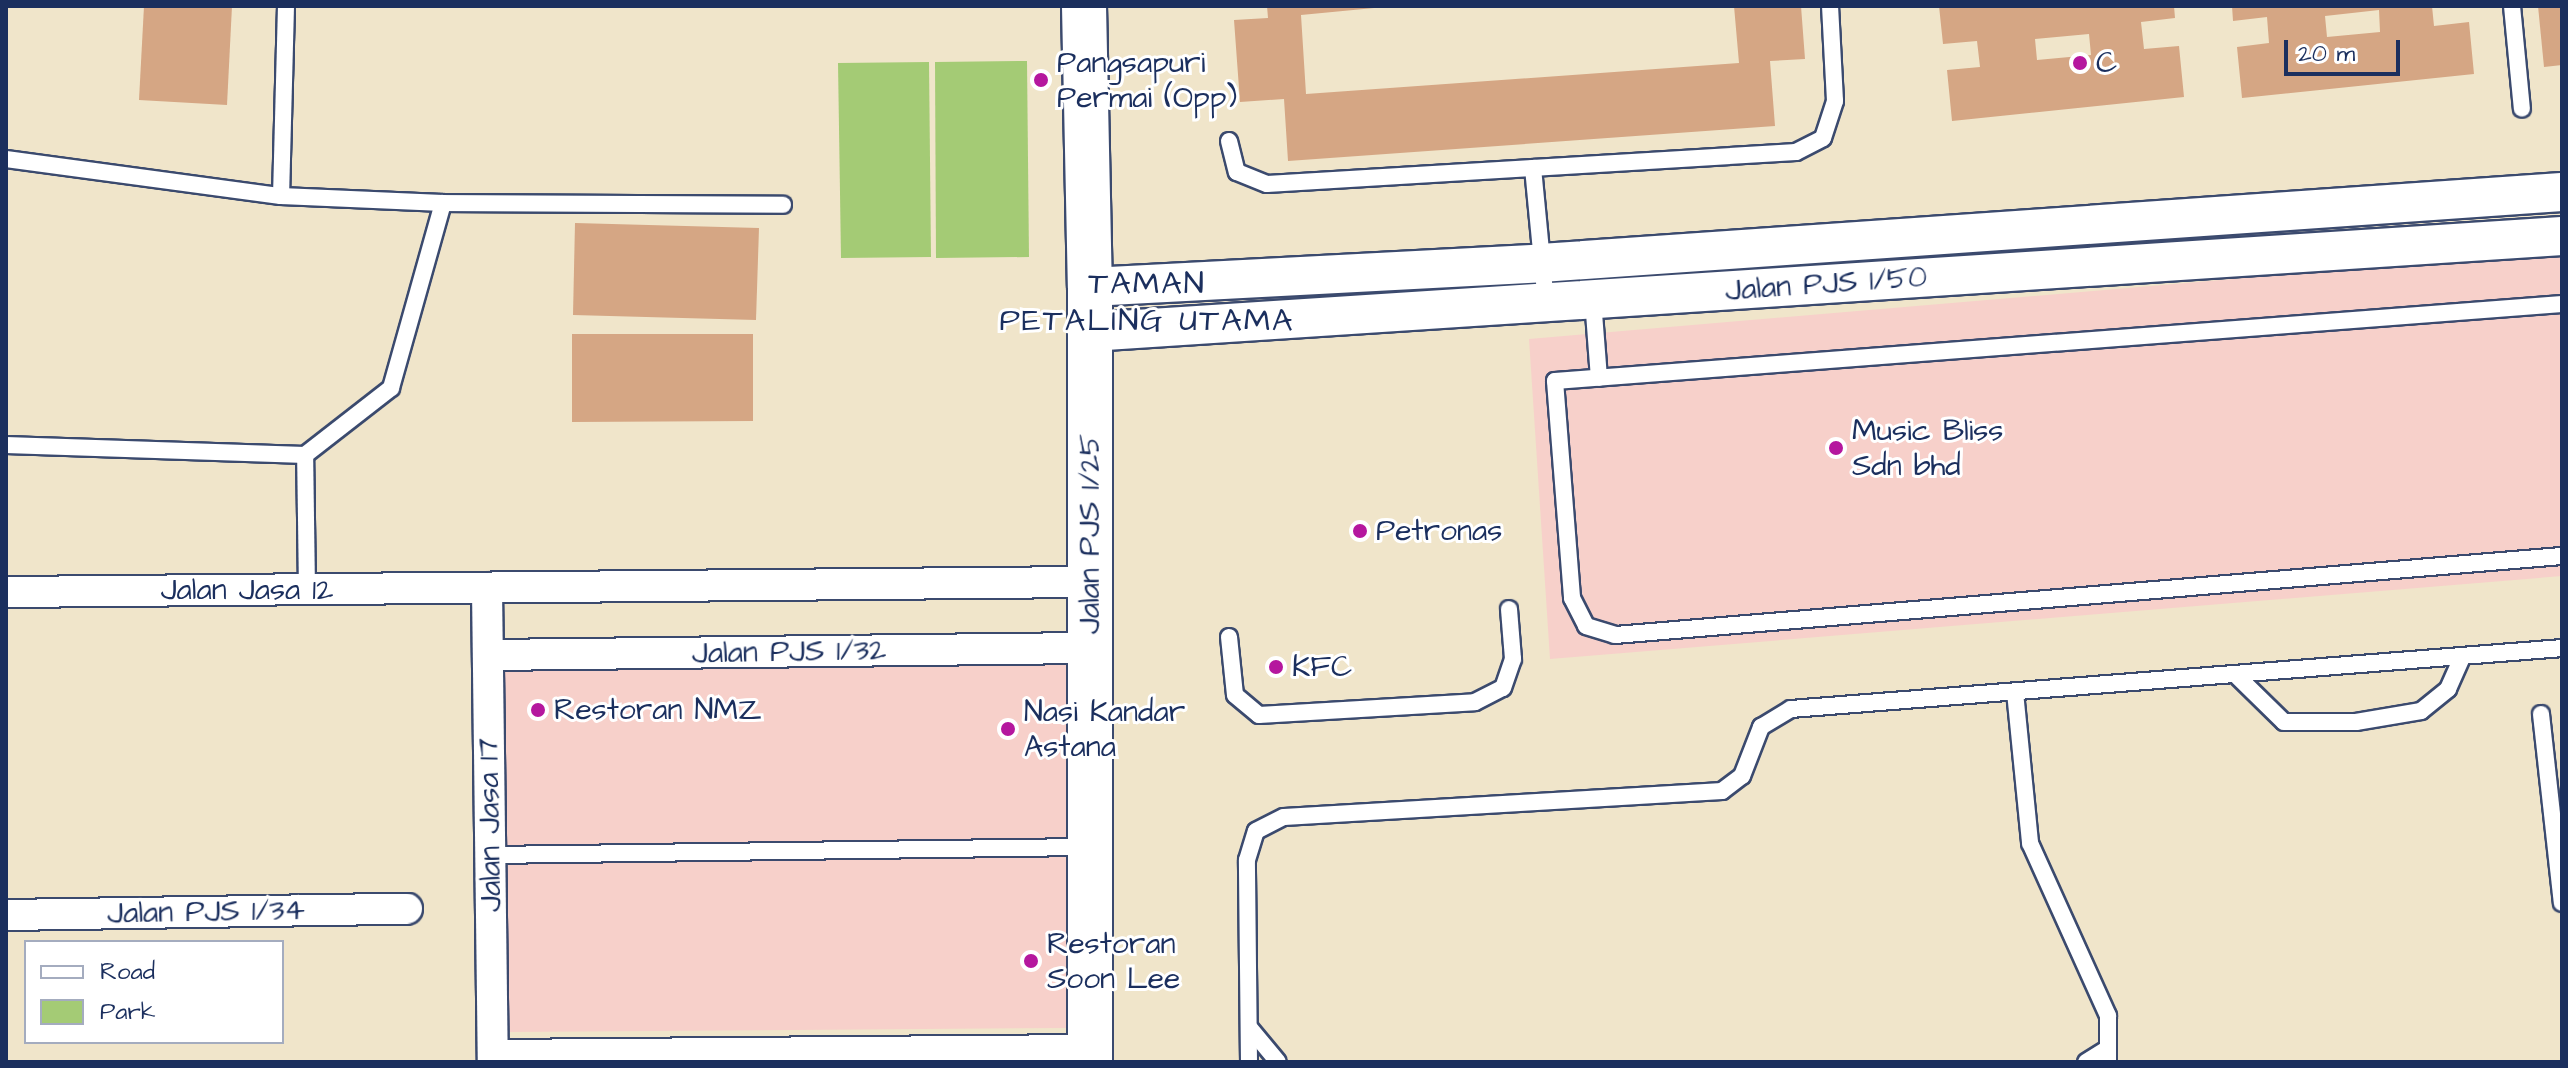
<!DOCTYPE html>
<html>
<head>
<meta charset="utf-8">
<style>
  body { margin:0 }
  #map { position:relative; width:2568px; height:1068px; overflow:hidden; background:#f0e5ca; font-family:"Architects Daughter",sans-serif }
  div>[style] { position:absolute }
  .built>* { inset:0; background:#f7d0ca }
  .green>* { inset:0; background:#a4cb75 }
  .building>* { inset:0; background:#d5a684 }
  .roads { filter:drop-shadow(2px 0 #3b4a6e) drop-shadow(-2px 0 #3b4a6e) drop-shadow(0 2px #3b4a6e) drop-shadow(0 -2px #3b4a6e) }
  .service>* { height:16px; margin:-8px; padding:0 8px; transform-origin:8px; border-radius:8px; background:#fff }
  .minor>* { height:30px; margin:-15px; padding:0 15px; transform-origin:15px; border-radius:15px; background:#fff }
  .tertiary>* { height:38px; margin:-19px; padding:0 19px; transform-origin:19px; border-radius:19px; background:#fff }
  .secondary>* { height:44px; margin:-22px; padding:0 22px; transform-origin:22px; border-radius:22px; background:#fff }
  .dots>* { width:22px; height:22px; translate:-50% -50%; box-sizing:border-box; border:4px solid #fff; border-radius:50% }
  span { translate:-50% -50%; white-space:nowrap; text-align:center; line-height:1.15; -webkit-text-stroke:6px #fff; paint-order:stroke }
  .poi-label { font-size:30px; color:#1b2f5e }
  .left { translate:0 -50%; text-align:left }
  .street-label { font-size:30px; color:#1b2f5e }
  .neighbourhood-label { font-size:32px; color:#1b2f5e; letter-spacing:2px }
  .frame { position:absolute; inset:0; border:8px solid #1b2f5e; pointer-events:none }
  .legend { position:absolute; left:24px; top:940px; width:260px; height:104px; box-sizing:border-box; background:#fff; border:2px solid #a4acbf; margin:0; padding:10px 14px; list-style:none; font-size:24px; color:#1b2f5e }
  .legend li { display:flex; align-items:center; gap:16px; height:40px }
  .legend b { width:40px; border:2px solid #a4acbf }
  .scale { position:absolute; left:2284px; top:40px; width:116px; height:36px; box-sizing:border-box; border:4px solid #1b2f5e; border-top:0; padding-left:10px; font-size:24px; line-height:28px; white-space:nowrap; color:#1b2f5e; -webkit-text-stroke:6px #fff; paint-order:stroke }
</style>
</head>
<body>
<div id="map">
  <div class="built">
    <i style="clip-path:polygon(2562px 251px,2562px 576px,1550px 659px,1529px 339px)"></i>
    <i style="clip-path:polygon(1067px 663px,1066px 1028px,508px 1032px,504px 671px)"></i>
  </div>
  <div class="green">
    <i style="clip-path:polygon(1027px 61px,1029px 257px,936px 258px,935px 62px)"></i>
    <i style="clip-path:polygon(929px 62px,931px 257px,841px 258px,838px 63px)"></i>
  </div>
  <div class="building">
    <i style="clip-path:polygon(144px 6px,232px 6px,227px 105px,139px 100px)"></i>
    <i style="clip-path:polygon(1267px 6px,1395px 6px,1301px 15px,1306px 94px,1739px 63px,1734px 6px,1801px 6px,1805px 59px,1770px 61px,1775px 126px,1288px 161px,1284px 99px,1240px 102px,1234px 20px,1268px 18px)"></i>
    <i style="clip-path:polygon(evenodd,1939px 6px,2174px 6px,2175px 18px,2141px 22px,2144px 49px,2179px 46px,2184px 97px,1952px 121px,1947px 70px,1980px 67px,1977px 41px,1943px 44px,1939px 6px,2089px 34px,2091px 55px,2037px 60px,2035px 39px,2089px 34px)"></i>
    <i style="clip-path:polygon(evenodd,2232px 6px,2432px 6px,2434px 26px,2469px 22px,2474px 74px,2242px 98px,2237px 47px,2269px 43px,2267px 17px,2233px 21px,2232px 6px,2379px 10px,2380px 32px,2327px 37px,2325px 16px,2379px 10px)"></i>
    <i style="clip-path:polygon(2538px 6px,2562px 6px,2562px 65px,2544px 67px)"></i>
    <i style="clip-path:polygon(575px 223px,759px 228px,756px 320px,573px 315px)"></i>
    <i style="clip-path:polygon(572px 334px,753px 334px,753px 421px,572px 422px)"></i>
  </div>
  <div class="roads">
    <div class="service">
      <i style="left:286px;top:6px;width:190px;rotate:91.5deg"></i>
      <i style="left:281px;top:196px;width:162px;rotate:2.5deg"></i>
      <i style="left:2512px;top:6px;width:103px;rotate:84.5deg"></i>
      <i style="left:1229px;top:141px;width:32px;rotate:76deg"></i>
      <i style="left:1237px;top:172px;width:32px;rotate:22deg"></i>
      <i style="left:1267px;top:184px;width:530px;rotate:-3.46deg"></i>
      <i style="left:1796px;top:152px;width:30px;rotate:-27deg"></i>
      <i style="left:1823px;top:138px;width:39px;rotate:-72deg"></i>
      <i style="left:1835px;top:101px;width:95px;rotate:-93deg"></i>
      <i style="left:6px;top:159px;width:277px;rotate:7.7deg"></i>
      <i style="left:1533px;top:168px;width:136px;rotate:84.5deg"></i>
      <i style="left:1593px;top:300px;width:78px;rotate:85.6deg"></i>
      <i style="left:2562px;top:304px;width:1010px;rotate:175.63deg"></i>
      <i style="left:1555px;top:381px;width:218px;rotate:85.5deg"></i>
      <i style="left:1572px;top:598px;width:31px;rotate:63deg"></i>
      <i style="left:1586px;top:626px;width:30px;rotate:17deg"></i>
      <i style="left:1615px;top:635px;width:950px;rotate:-4.77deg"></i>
      <i style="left:6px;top:445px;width:299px;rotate:1.9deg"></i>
      <i style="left:307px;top:590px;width:135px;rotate:-90.8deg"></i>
      <i style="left:305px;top:455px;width:109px;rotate:-37.9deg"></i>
      <i style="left:391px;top:388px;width:192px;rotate:-74.3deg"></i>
      <i style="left:443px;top:203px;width:340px;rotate:0.3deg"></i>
      <i style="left:1229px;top:637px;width:58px;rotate:84.1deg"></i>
      <i style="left:1235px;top:695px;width:31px;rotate:40deg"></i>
      <i style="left:1259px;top:715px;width:216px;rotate:-3.4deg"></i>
      <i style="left:1475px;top:702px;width:31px;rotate:-27deg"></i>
      <i style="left:1503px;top:688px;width:31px;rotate:-71deg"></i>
      <i style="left:1513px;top:659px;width:50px;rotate:-94.6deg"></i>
      <i style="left:2238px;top:677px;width:64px;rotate:44.4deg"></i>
      <i style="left:2284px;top:722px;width:72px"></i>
      <i style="left:2356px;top:722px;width:66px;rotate:-9.6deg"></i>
      <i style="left:2421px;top:711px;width:35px;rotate:-39deg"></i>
      <i style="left:2448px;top:689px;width:36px;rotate:-66deg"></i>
      <i style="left:2015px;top:692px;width:152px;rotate:84.3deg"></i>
      <i style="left:2030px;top:843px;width:190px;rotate:65.7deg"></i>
      <i style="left:2108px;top:1016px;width:46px;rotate:90deg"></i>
      <i style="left:2541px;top:714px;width:190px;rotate:83.7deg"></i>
      <i style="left:490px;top:855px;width:599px;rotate:-0.77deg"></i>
      <i style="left:1249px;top:1027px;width:45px;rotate:50.4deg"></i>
      <i style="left:1249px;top:1062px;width:202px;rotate:-90.6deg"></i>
      <i style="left:1247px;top:860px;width:30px;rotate:-73deg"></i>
      <i style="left:1256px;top:831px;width:31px;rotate:-27deg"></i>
      <i style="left:1284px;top:817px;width:439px;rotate:-3.4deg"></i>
      <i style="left:1722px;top:791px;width:25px;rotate:-37deg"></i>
      <i style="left:1742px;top:776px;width:53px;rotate:-68.8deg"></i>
      <i style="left:1761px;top:727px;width:35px;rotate:-31deg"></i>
      <i style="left:1791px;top:709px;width:773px;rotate:-4.52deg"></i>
      <i style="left:2086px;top:1062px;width:26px;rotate:-32deg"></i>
    </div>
    <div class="minor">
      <i style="left:487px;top:588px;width:474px;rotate:89.3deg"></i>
      <i style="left:6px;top:592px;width:1083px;rotate:-0.53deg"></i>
      <i style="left:488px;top:655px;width:602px;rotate:-0.67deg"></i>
      <i style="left:6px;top:915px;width:401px;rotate:-0.9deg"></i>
      <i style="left:493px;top:1055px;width:597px;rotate:-0.48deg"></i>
    </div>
    <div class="tertiary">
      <i style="left:1090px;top:287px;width:452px;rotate:-3deg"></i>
      <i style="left:1541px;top:263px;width:1023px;rotate:-3.98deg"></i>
      <i style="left:1090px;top:332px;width:1475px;rotate:-3.73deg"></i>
    </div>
    <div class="secondary">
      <i style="left:1084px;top:6px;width:281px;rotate:88.8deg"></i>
      <i style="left:1090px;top:287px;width:775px;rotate:90deg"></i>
    </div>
  </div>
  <div class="dots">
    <i style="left:2080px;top:63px;background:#b5179e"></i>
    <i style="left:1041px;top:80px;background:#b5179e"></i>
    <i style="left:1836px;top:448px;background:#b5179e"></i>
    <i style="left:1360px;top:531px;background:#b5179e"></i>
    <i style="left:1276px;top:667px;background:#b5179e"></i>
    <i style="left:538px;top:710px;background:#b5179e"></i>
    <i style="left:1008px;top:729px;background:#b5179e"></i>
    <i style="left:1031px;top:961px;background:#b5179e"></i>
  </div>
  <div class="poi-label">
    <span class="left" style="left:1057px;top:80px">Pangsapuri<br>Permai (Opp)</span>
    <span class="left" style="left:2096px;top:63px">C</span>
    <span class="left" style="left:1852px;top:448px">Music Bliss<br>Sdn bhd</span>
    <span class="left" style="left:1376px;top:531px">Petronas</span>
    <span class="left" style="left:1292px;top:667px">KFC</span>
    <span class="left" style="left:554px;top:710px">Restoran NMZ</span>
    <span class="left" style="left:1024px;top:729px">Nasi Kandar<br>Astana</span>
    <span class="left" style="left:1047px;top:961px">Restoran<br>Soon Lee</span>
  </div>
  <div class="street-label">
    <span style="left:1826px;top:284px;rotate:-4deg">Jalan PJS 1/50</span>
    <span style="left:1090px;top:534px;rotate:-90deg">Jalan PJS 1/25</span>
    <span style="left:247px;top:590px">Jalan Jasa 12</span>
    <span style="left:789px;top:652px;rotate:-1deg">Jalan PJS 1/32</span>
    <span style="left:490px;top:825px;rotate:-91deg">Jalan Jasa 17</span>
    <span style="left:206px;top:912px;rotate:-1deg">Jalan PJS 1/34</span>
  </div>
  <div class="neighbourhood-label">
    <span style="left:1147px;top:303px">TAMAN<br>PETALING UTAMA</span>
  </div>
  <div class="frame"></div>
  <ul class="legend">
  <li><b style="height:10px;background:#fff"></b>Road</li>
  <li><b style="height:22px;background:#a4cb75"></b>Park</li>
  </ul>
  <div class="scale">20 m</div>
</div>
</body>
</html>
